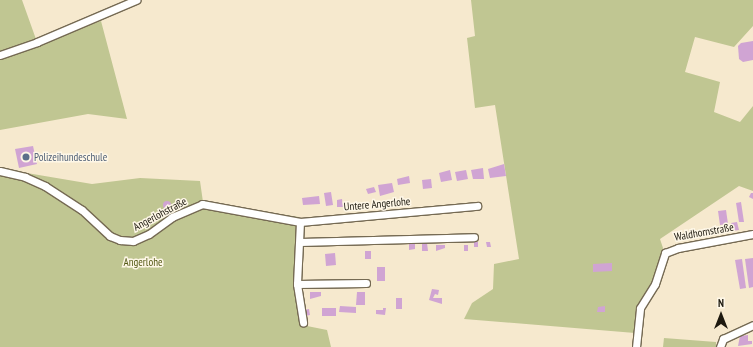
<!DOCTYPE html>
<html>
<head>
<meta charset="utf-8">
<style>
  body { margin:0 }
  #map { position:relative; width:753px; height:347px; overflow:hidden; background:#f6e9ce; font-family:"PT Sans Narrow",sans-serif }
  div>[style] { position:absolute }
  .green>* { inset:0; background:#c0c692 }
  .building>* { inset:0; background:#d0a4d3 }
  .round { border-radius:50% }
  .roads { filter:drop-shadow(1px 0 #756a53) drop-shadow(-1px 0 #756a53) drop-shadow(0 1px #756a53) drop-shadow(0 -1px #756a53) }
  .minor>* { height:7px; margin:-3.5px; padding:0 3.5px; transform-origin:3.5px; border-radius:3.5px; background:#fff }
  .dots>* { width:11px; height:11px; translate:-50% -50%; box-sizing:border-box; border:2px solid #fef7e7; border-radius:50% }
  span { translate:-50% -50%; white-space:nowrap; text-align:center; line-height:1.15; -webkit-text-stroke:3px #fef7e7; paint-order:stroke }
  .service-label { font-size:11px; color:#4e5e75 }
  .left { translate:0 -50%; text-align:left }
  .street-label { font-size:11px; color:#1d190f }
  .park-label { font-size:11px; color:#535814 }
  .north { position:absolute; left:701px; top:295px; width:40px; height:40px; -webkit-text-stroke:3px #fef7e7; paint-order:stroke; rotate:0deg; font-size:11px; font-weight:700; line-height:16px; text-align:center; color:#1d190f }
  .north::after { content:''; display:block; margin:auto; width:14px; height:18px; background:#1d190f; clip-path:polygon(50% 0,100% 100%,50% 72%,0 100%) }
</style>
</head>
<body>
<div id="map">
  <div class="green">
    <i style="clip-path:polygon(0 0,22px 0,37px 42px,101px 21px,127px 119px,88px 114px,0 130px)"></i>
    <i style="clip-path:polygon(471px 0,753px 0,753px 26px,734px 47px,695px 37px,685px 72px,720px 82px,714px 112px,740px 122px,753px 106px,753px 191px,739px 186px,660px 239px,663px 248px,651px 286px,636px 307px,635px 333px,464px 319px,472px 303px,493px 289px,494px 264px,519px 259px,495px 105px,475px 108px,467px 38px,475px 36px)"></i>
    <i style="clip-path:polygon(15px 171px,92px 184px,140px 178px,200px 181px,203px 202px,299px 217px,294px 272px,302px 325px,327px 330px,331px 347px,0 347px,0 173px)"></i>
    <i style="clip-path:polygon(664px 338px,716px 342px,716px 347px,663px 347px)"></i>
  </div>
  <div class="building">
    <i style="clip-path:polygon(753px 41px,753px 60px,743px 62px,739px 59px,738px 46px,741px 43px)"></i>
    <i style="clip-path:polygon(33px 146px,37px 164px,19px 168px,15px 149px)"></i>
    <i style="clip-path:polygon(504px 164px,506px 176px,490px 178px,488px 169px)"></i>
    <i style="clip-path:polygon(483px 168px,484px 179px,473px 179px,471px 170px)"></i>
    <i style="clip-path:polygon(450px 170px,452px 180px,441px 182px,439px 173px)"></i>
    <i style="clip-path:polygon(466px 170px,468px 179px,457px 181px,455px 172px)"></i>
    <i style="clip-path:polygon(409px 176px,410px 183px,398px 185px,397px 179px)"></i>
    <i style="clip-path:polygon(431px 179px,432px 188px,423px 189px,422px 180px)"></i>
    <i style="clip-path:polygon(392px 183px,394px 192px,380px 196px,378px 185px)"></i>
    <i style="clip-path:polygon(374px 187px,376px 192px,368px 194px,366px 189px)"></i>
    <i style="clip-path:polygon(331px 192px,333px 205px,326px 206px,324px 193px)"></i>
    <i style="clip-path:polygon(751px 193px,753px 193px,753px 199px,749px 197px)"></i>
    <i style="clip-path:polygon(319px 196px,320px 204px,303px 205px,302px 198px)"></i>
    <i style="clip-path:polygon(342px 199px,343px 207px,337px 207px,337px 200px)"></i>
    <i class="round" style="left:163px;top:201px;width:8px;height:8px"></i>
    <i style="clip-path:polygon(741px 202px,744px 222px,739px 222px,736px 203px)"></i>
    <i style="clip-path:polygon(726px 210px,728px 224px,720px 225px,718px 211px)"></i>
    <i style="clip-path:polygon(737px 222px,739px 230px,732px 231px,731px 223px)"></i>
    <i style="clip-path:polygon(474px 242px,478px 242px,478px 247px,474px 247px)"></i>
    <i style="clip-path:polygon(486px 242px,490px 242px,491px 247px,487px 247px)"></i>
    <i style="clip-path:polygon(427px 243px,428px 251px,422px 251px,422px 244px)"></i>
    <i style="clip-path:polygon(409px 244px,415px 244px,415px 249px,409px 250px)"></i>
    <i style="clip-path:polygon(436px 245px,445px 245px,445px 248px,436px 251px)"></i>
    <i style="clip-path:polygon(464px 245px,468px 245px,468px 251px,464px 251px)"></i>
    <i style="clip-path:polygon(365px 251px,371px 251px,371px 259px,365px 259px)"></i>
    <i style="clip-path:polygon(335px 253px,336px 265px,326px 266px,325px 254px)"></i>
    <i style="clip-path:polygon(753px 258px,753px 287px,749px 288px,745px 259px)"></i>
    <i style="clip-path:polygon(742px 259px,746px 288px,740px 289px,735px 260px)"></i>
    <i style="clip-path:polygon(612px 263px,612px 271px,593px 272px,593px 264px)"></i>
    <i style="clip-path:polygon(377px 267px,385px 267px,385px 281px,377px 281px)"></i>
    <i style="clip-path:polygon(432px 289px,439px 290px,438px 295px,435px 294px,433px 298px,442px 298px,442px 304px,429px 300px)"></i>
    <i style="clip-path:polygon(310px 292px,321px 292px,321px 296px,310px 299px)"></i>
    <i style="clip-path:polygon(357px 292px,365px 292px,365px 305px,356px 305px)"></i>
    <i style="clip-path:polygon(396px 298px,402px 298px,402px 309px,396px 309px)"></i>
    <i style="clip-path:polygon(340px 306px,356px 307px,356px 313px,339px 312px)"></i>
    <i style="clip-path:polygon(605px 306px,605px 312px,597px 312px,598px 307px)"></i>
    <i style="clip-path:polygon(322px 308px,336px 308px,336px 316px,322px 316px)"></i>
    <i style="clip-path:polygon(383px 308px,386px 308px,385px 315px,376px 314px,376px 310px,383px 310px)"></i>
    <i style="clip-path:polygon(309px 309px,310px 315px,305px 316px,304px 310px)"></i>
    <i style="clip-path:polygon(748px 335px,748px 341px,752px 341px,752px 344px,738px 346px,740px 336px)"></i>
  </div>
  <div class="roads">
    <div class="minor">
      <i style="left:0;top:55px;width:39px;rotate:-19deg"></i>
      <i style="left:37px;top:42px;width:108px;rotate:-23deg"></i>
      <i style="left:0;top:171px;width:26px;rotate:13deg"></i>
      <i style="left:25px;top:177px;width:22px;rotate:24deg"></i>
      <i style="left:45px;top:186px;width:44px;rotate:33deg"></i>
      <i style="left:82px;top:210px;width:38px;rotate:43deg"></i>
      <i style="left:110px;top:236px;width:11px;rotate:22deg"></i>
      <i style="left:120px;top:240px;width:13px;rotate:4deg"></i>
      <i style="left:133px;top:241px;width:17px;rotate:-24deg"></i>
      <i style="left:149px;top:234px;width:29px;rotate:-36deg"></i>
      <i style="left:172px;top:217px;width:33px;rotate:-23deg"></i>
      <i style="left:202px;top:204px;width:100px;rotate:10.4deg"></i>
      <i style="left:300px;top:222px;width:178px;rotate:-5.2deg"></i>
      <i style="left:300px;top:222px;width:62px;rotate:92.8deg"></i>
      <i style="left:297px;top:284px;width:39px;rotate:81deg"></i>
      <i style="left:300px;top:242px;width:174px;rotate:-1.6deg"></i>
      <i style="left:297px;top:284px;width:69px;rotate:-0.8deg"></i>
      <i style="left:636px;top:347px;width:39px;rotate:-84deg"></i>
      <i style="left:640px;top:308px;width:28px;rotate:-58deg"></i>
      <i style="left:655px;top:284px;width:33px;rotate:-72deg"></i>
      <i style="left:665px;top:253px;width:14px;rotate:-21deg"></i>
      <i style="left:678px;top:248px;width:76px;rotate:-10.6deg"></i>
      <i style="left:720px;top:347px;width:9px;rotate:-69deg"></i>
      <i style="left:723px;top:339px;width:33px;rotate:-25deg"></i>
    </div>
  </div>
  <div class="dots">
    <i style="left:26px;top:157px;background:#5c6f8a"></i>
  </div>
  <div class="service-label">
    <span class="left" style="left:34px;top:157px">Polizeihundeschule</span>
  </div>
  <div class="street-label">
    <span style="left:377px;top:204px;rotate:-5deg">Untere Angerlohe</span>
    <span style="left:160px;top:214px;rotate:-28deg">Angerlohstraße</span>
    <span style="left:704px;top:232px;rotate:-10deg">Waldhornstraße</span>
  </div>
  <div class="park-label">
    <span style="left:143px;top:262px">Angerlohe</span>
  </div>
  <div class="north">N</div>
</div>
</body>
</html>
